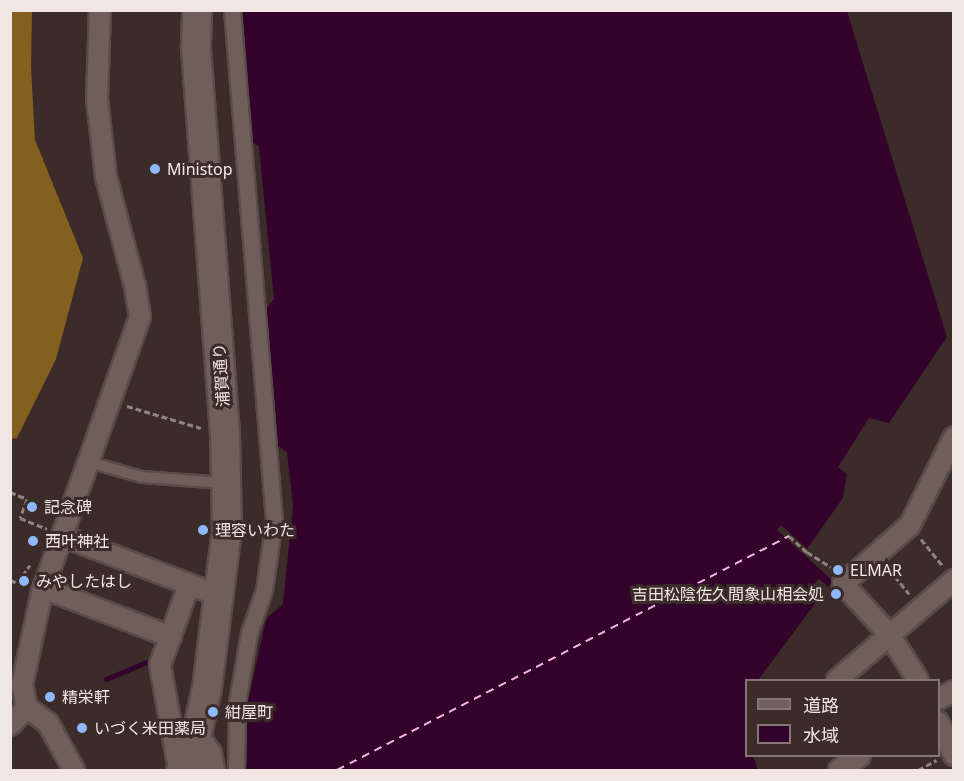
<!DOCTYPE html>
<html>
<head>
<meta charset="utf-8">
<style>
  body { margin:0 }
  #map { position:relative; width:964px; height:781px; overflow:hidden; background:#3c2c29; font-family:"Noto Sans","Noto Sans JP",sans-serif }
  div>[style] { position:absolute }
  .forest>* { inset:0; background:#84601e }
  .water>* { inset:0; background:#34032c }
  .stream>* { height:5px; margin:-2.5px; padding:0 2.5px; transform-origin:2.5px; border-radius:2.5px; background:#34032c }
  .ferry>* { height:1.5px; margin-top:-0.75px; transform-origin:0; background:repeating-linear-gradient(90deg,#f6b4e4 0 8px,transparent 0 14px) }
  .path>* { height:3px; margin-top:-1.5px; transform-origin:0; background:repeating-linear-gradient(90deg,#8f827f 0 6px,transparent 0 9px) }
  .roads { filter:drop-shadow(2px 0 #584b49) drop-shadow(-2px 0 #584b49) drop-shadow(0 2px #584b49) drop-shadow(0 -2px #584b49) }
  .service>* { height:10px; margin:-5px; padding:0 5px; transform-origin:5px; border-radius:5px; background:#705e5b }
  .pedestrian>* { height:15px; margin:-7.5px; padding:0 7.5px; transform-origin:7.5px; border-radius:7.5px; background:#705e5b }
  .minor>* { height:20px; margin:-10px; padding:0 10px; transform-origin:10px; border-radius:10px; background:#705e5b }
  .tertiary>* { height:26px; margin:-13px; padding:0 13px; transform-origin:13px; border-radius:13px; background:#705e5b }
  .secondary>* { height:28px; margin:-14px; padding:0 14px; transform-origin:14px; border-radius:14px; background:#705e5b }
  .dots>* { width:16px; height:16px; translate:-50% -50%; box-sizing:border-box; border:3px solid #3c2c29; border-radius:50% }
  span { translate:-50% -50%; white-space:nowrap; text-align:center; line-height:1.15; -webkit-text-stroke:6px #3c2c29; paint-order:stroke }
  .poi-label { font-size:16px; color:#f1e6e4 }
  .left { translate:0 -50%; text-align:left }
  .right { translate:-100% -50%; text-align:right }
  .street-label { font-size:16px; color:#f1e6e4 }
  .frame { position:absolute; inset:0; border:12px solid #f1e6e4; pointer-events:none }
  .legend { position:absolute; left:745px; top:679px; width:195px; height:78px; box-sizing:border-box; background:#3c2c29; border:2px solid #847674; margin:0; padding:8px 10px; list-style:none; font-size:18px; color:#f1e6e4 }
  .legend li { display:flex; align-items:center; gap:12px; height:30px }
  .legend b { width:30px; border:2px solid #847674 }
</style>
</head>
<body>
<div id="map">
  <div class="forest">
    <i style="clip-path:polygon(11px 10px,32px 11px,31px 67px,35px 140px,83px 258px,56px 359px,17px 438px,11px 439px)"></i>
  </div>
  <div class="water">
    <i style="clip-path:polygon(238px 11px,847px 11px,947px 337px,889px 423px,869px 418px,838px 467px,847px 474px,843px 498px,807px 549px,781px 525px,777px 530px,833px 581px,828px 587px,819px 579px,814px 584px,823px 593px,758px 680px,746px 680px,746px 756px,753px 756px,758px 770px,244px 770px,241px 734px,265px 624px,268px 617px,283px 604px,293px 506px,287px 452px,277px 445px,265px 310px,274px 299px,259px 147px,250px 140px)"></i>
  </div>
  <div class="stream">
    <i style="left:106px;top:679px;width:54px;rotate:-22.8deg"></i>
  </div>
  <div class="ferry">
    <i style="left:337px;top:770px;width:509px;rotate:-27.37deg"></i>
  </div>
  <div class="path">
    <i style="left:127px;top:406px;width:77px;rotate:16.6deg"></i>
    <i style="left:10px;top:492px;width:18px;rotate:22deg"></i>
    <i style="left:27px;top:499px;width:20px;rotate:110deg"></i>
    <i style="left:20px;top:518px;width:29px;rotate:22deg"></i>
    <i style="left:789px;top:536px;width:24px;rotate:42deg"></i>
    <i style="left:807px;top:552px;width:31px;rotate:32deg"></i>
    <i style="left:921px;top:539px;width:35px;rotate:51deg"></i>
    <i style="left:889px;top:569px;width:32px;rotate:51deg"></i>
    <i style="left:10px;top:580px;width:16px;rotate:22deg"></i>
    <i style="left:17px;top:583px;width:22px;rotate:-54deg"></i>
    <i style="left:918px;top:770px;width:21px;rotate:-28deg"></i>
  </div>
  <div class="roads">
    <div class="service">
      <i style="left:89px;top:462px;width:55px;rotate:15.8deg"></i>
      <i style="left:142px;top:477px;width:82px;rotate:4.2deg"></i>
    </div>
    <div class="pedestrian">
      <i style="left:232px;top:10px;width:512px;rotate:85.29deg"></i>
      <i style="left:274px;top:520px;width:71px;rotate:98.1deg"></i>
      <i style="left:264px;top:590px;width:46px;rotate:109.2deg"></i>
      <i style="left:249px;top:633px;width:70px;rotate:99.9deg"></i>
      <i style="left:237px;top:702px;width:68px;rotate:90.8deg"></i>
    </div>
    <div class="minor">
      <i style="left:62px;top:536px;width:169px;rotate:20.8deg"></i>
      <i style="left:43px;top:588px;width:137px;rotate:20.9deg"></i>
      <i style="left:837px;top:680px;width:154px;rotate:-40.5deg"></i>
      <i style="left:918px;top:680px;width:54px;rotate:-122.2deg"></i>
      <i style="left:889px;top:634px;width:68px;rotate:-132.6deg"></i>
      <i style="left:843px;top:584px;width:89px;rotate:-41.4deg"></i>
      <i style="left:910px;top:525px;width:98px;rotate:-63.4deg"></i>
      <i style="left:938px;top:699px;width:18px;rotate:-27deg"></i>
      <i style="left:938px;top:722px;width:37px;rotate:64deg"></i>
      <i style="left:10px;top:725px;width:24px;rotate:-45deg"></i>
      <i style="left:185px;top:765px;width:11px;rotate:-139deg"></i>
      <i style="left:177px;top:758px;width:95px;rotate:-100.4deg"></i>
      <i style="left:160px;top:665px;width:85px;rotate:-70.1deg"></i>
      <i style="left:74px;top:770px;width:54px;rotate:-119deg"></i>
      <i style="left:48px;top:723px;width:26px;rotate:-144deg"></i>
      <i style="left:27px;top:708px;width:24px;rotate:-102deg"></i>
      <i style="left:22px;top:685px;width:95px;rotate:-77.9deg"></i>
      <i style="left:42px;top:592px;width:292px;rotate:-70.4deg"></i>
      <i style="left:140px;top:317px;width:31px;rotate:-99deg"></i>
      <i style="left:135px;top:286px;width:113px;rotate:-104.9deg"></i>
      <i style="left:106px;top:177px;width:79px;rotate:-96.6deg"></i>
      <i style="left:97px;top:99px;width:89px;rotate:-88.1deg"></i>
      <i style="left:839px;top:770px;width:25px;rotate:-34deg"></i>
    </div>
    <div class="tertiary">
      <i style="left:196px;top:738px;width:20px;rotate:53deg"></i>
      <i style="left:208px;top:754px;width:16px;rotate:79deg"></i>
    </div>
    <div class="secondary">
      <i style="left:181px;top:770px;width:35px;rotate:-65deg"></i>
      <i style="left:196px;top:738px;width:51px;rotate:-77.6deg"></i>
      <i style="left:207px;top:688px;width:160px;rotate:-82.8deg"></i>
      <i style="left:227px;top:529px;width:95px;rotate:-91.2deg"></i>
      <i style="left:225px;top:434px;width:390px;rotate:-94.3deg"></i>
      <i style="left:196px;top:45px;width:35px;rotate:-88deg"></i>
    </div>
  </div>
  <div class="dots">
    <i style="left:155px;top:169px;background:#8fb8fd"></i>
    <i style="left:32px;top:507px;background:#8fb8fd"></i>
    <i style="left:203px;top:530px;background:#8fb8fd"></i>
    <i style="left:33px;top:541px;background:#8fb8fd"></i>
    <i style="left:838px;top:570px;background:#8fb8fd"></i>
    <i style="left:24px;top:581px;background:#8fb8fd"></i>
    <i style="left:836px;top:594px;background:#8fb8fd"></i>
    <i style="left:50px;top:697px;background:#8fb8fd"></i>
    <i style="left:213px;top:712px;background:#8fb8fd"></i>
    <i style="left:82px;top:728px;background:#8fb8fd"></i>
  </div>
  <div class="poi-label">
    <span class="left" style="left:167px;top:169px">Ministop</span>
    <span class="left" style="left:44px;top:507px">記念碑</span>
    <span class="left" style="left:215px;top:530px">理容いわた</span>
    <span class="left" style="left:45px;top:541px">西叶神社</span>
    <span class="left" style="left:850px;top:570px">ELMAR</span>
    <span class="left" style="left:36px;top:581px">みやしたはし</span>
    <span class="right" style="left:824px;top:594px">吉田松陰佐久間象山相会処</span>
    <span class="left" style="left:62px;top:697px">精栄軒</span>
    <span class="left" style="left:225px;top:712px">紺屋町</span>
    <span class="left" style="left:94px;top:728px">いづく米田薬局</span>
  </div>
  <div class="street-label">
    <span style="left:221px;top:375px;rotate:-94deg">浦賀通り</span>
  </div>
  <div class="frame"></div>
  <ul class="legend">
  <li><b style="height:8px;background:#705e5b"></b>道路</li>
  <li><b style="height:16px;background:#34032c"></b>水域</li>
  </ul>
</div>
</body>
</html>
